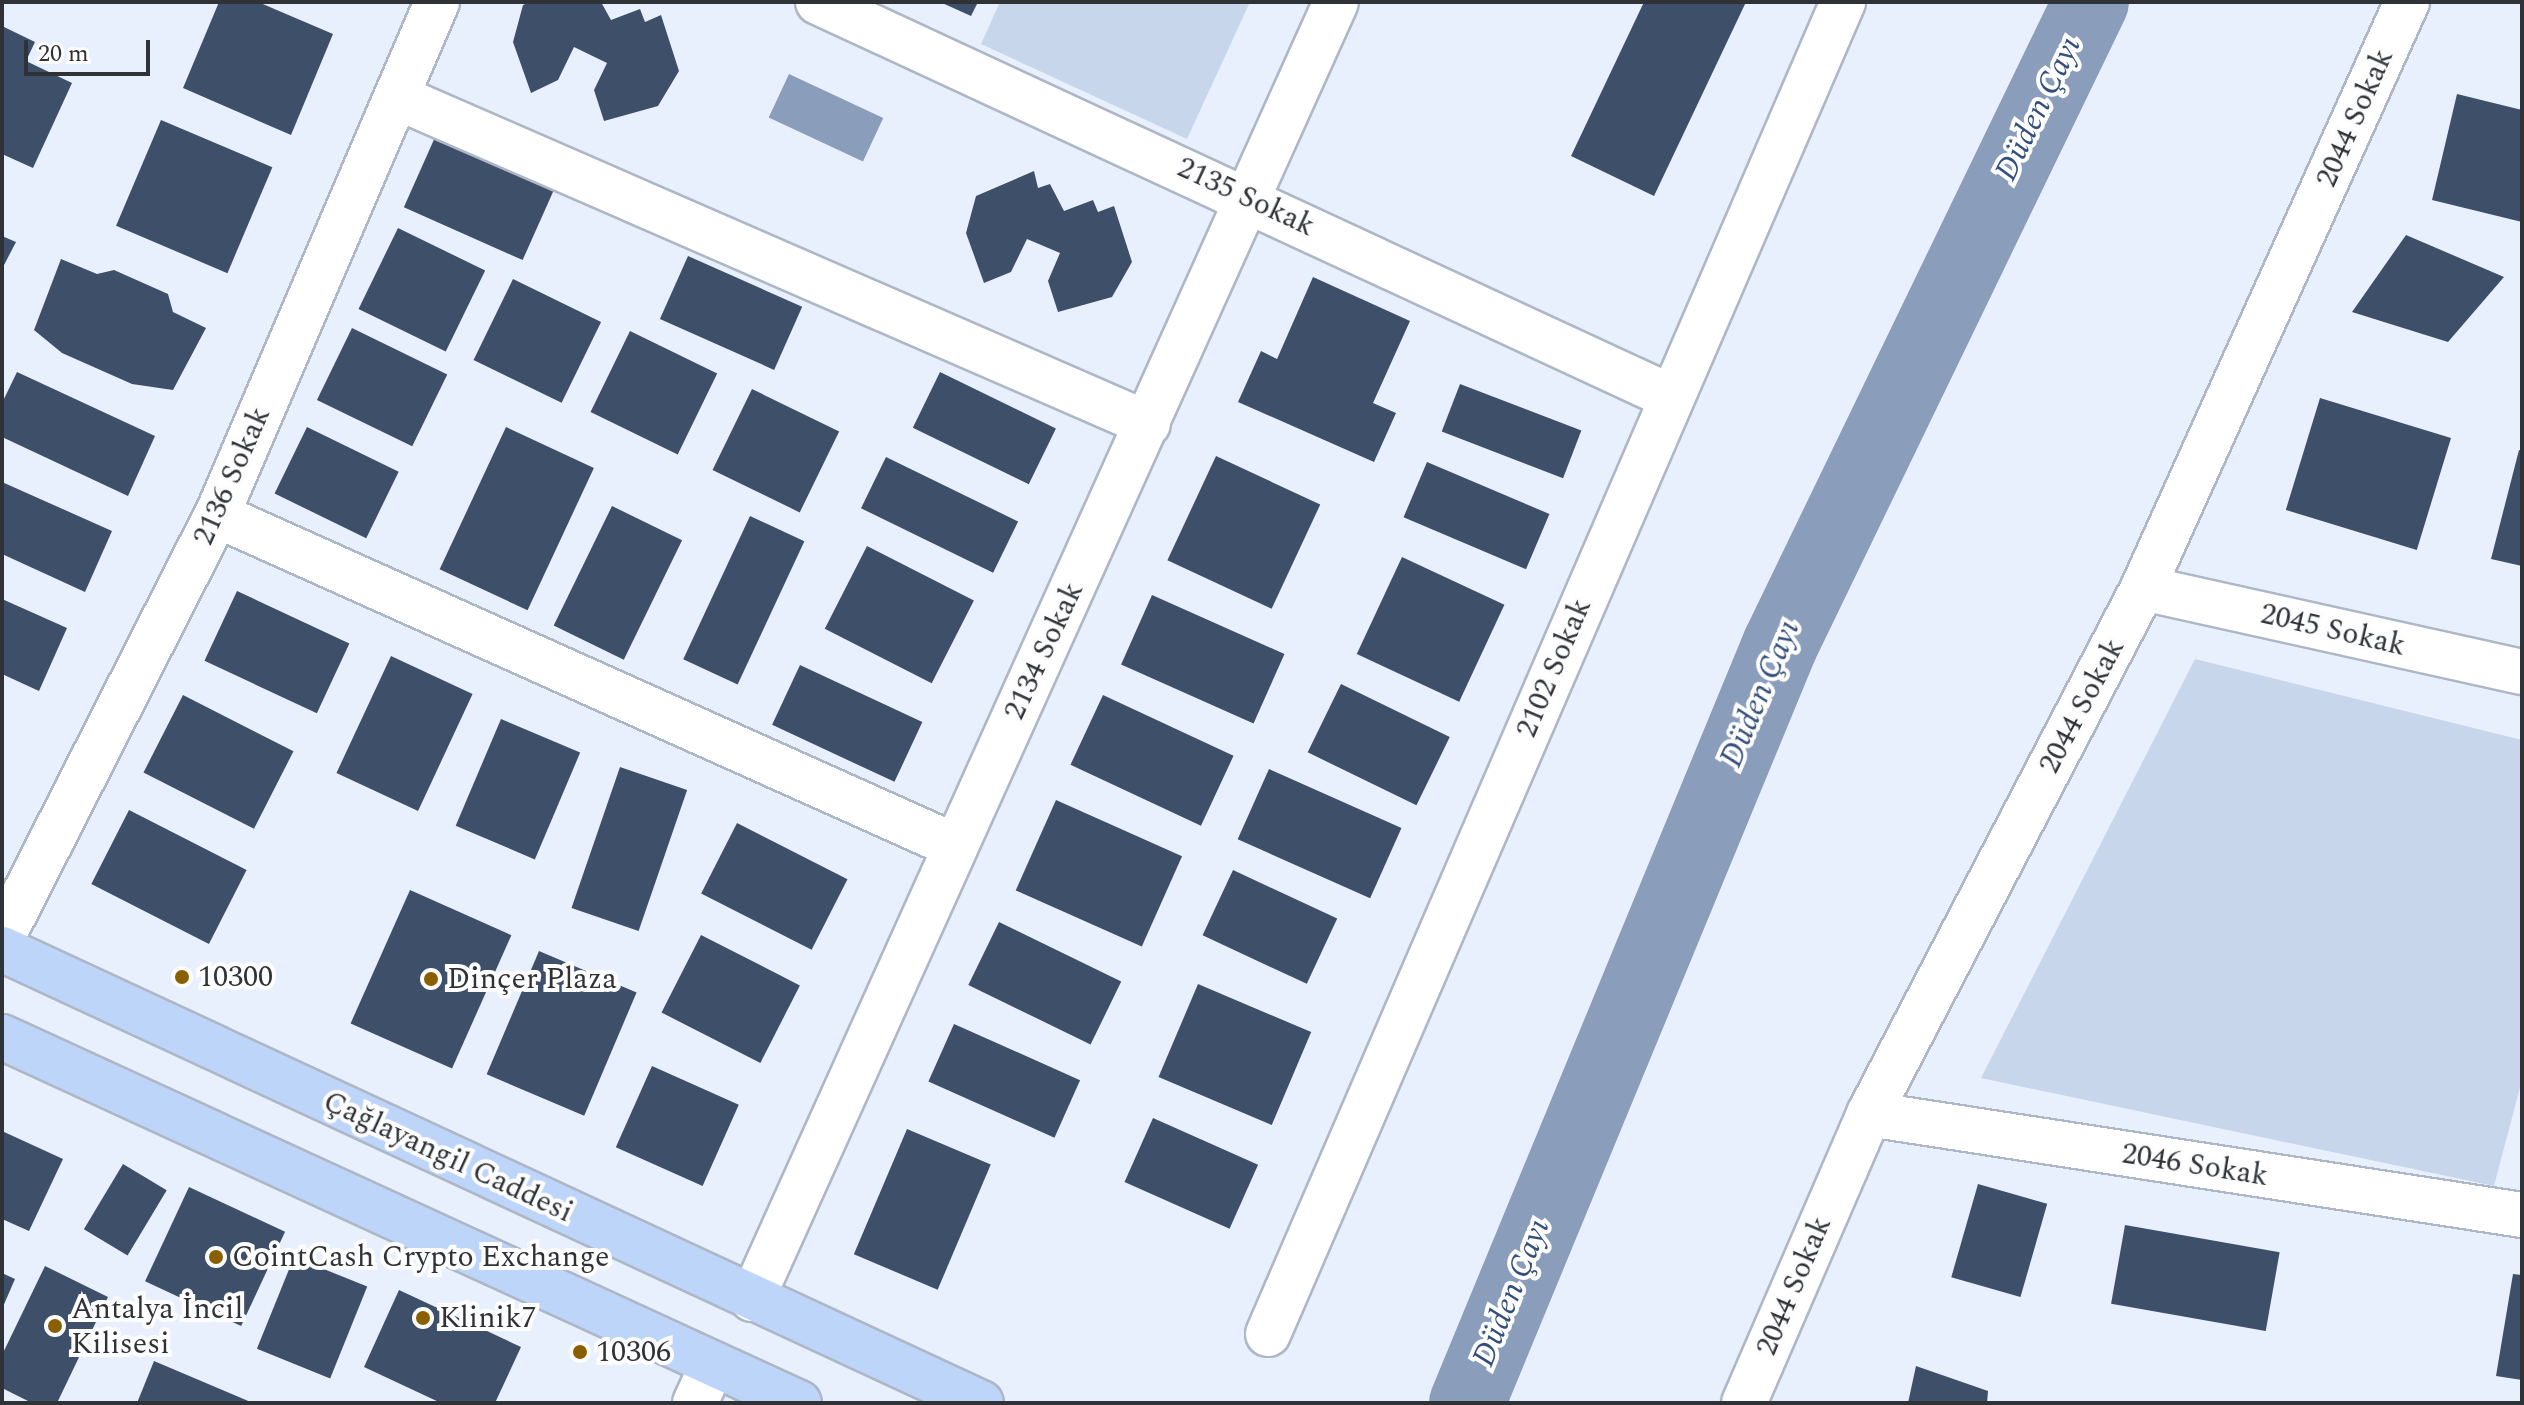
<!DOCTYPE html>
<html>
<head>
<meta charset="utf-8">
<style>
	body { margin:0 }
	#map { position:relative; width:2524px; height:1405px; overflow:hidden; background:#e9f0fd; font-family:Spectral,serif }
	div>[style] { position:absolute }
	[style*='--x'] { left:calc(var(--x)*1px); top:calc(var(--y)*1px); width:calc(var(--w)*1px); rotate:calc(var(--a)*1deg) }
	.green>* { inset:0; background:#c8d6ec }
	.water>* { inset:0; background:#8a9dba; transform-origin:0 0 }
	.river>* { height:76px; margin:-38px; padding:0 38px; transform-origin:38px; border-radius:38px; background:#8a9dba }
	.building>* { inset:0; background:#3e4f69; transform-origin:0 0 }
	.roads { filter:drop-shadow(2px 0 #aeb7c6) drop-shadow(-2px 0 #aeb7c6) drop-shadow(0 2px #aeb7c6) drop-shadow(0 -2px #aeb7c6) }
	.minor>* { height:44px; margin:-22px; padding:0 22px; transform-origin:22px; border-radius:22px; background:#fff }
	.major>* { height:44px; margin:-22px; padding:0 22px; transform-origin:22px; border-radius:22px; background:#bed5fa }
	.dots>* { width:22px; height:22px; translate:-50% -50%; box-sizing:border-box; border:4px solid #fdfdfd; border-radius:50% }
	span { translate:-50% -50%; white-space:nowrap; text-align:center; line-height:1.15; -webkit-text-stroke:8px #fdfdfd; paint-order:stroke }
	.street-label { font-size:30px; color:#2f3338 }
	.poi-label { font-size:30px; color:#2f3338 }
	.left { translate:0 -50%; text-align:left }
	.water-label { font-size:32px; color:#34507a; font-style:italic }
	.frame { position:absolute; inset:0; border:4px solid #2f3338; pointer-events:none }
	.scale { position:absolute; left:24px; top:40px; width:126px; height:36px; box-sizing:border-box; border:4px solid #2f3338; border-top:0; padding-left:10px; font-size:24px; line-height:28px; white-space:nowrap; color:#2f3338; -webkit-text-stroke:6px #fdfdfd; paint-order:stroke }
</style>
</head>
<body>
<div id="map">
	<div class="green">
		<i style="clip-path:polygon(1000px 2px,1250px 2px,1187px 139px,981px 44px)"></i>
		<i style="clip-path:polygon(2195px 659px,2522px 740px,2522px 1080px,2494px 1186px,1981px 1078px)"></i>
	</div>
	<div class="water">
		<i style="left:789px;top:74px;width:104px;height:48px;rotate:25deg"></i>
	</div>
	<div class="river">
		<i style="--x:1467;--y:1403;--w:820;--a:-67.56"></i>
		<i style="--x:1780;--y:645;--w:714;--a:-64.19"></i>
	</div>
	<div class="building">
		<i style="clip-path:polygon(219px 2px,258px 2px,333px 34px,291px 135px,183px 88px)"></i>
		<i style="clip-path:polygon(530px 2px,601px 2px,611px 20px,640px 9px,645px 22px,661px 15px,679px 71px,658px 106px,604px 121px,594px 90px,607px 63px,574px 47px,558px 80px,531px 93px,513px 42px,523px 5px)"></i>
		<i style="clip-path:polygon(940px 2px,978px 2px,971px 16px)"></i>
		<i style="clip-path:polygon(1644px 2px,1746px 2px,1654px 196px,1571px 156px)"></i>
		<i style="clip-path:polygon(2px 26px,35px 42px,26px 61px,72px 83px,33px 168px,2px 154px)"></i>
		<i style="clip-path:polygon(2457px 94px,2522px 110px,2522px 222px,2432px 200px)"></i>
		<i style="left:161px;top:120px;width:121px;height:115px;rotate:23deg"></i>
		<i style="left:436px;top:135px;width:130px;height:79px;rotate:24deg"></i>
		<i style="clip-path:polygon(1034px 171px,1038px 188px,1050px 184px,1064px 211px,1093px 200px,1098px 212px,1114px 206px,1132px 262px,1112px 297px,1058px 312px,1048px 281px,1060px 253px,1027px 239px,1011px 272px,984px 283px,966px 233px,976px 196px)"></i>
		<i style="left:398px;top:228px;width:97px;height:90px;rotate:26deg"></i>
		<i style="clip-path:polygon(2406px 235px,2504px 277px,2448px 342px,2352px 312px)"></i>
		<i style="clip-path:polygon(2px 236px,16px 242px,2px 269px)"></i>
		<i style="left:688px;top:256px;width:125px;height:69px;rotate:24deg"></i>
		<i style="clip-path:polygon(61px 259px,97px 274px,114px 270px,168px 294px,173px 312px,206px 328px,173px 390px,132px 384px,62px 353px,34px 330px)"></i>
		<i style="clip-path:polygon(1313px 277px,1410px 321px,1373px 403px,1396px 413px,1374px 462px,1238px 402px,1261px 351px,1277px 359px)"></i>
		<i style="left:513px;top:279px;width:98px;height:90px;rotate:26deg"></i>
		<i style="left:352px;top:328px;width:106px;height:80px;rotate:26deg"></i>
		<i style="left:630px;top:331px;width:97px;height:90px;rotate:26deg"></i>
		<i style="clip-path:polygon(17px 372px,155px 436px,128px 496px,2px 437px,2px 403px)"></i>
		<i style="left:940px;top:372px;width:129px;height:62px;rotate:26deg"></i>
		<i style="left:1460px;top:384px;width:130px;height:51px;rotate:21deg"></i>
		<i style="left:752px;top:389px;width:97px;height:90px;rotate:26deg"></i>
		<i style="left:2320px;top:398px;width:137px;height:117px;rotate:17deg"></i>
		<i style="left:307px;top:427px;width:102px;height:74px;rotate:26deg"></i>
		<i style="left:506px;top:427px;width:97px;height:157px;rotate:25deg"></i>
		<i style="clip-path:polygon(2519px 450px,2522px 451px,2522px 566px,2491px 559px)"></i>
		<i style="left:1216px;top:456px;width:115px;height:115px;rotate:25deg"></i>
		<i style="left:886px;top:457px;width:147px;height:57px;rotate:26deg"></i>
		<i style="left:1427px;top:462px;width:133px;height:60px;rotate:23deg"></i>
		<i style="clip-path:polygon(2px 482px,112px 531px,85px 592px,2px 554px)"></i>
		<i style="left:612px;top:506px;width:78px;height:133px;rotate:26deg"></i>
		<i style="left:750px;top:516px;width:60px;height:158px;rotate:25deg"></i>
		<i style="left:867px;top:546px;width:120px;height:93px;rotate:27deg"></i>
		<i style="left:1402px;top:557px;width:113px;height:107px;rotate:25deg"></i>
		<i style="left:237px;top:591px;width:124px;height:77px;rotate:25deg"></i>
		<i style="left:1152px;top:595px;width:145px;height:76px;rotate:24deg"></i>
		<i style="clip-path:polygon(2px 599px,67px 628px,39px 691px,2px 674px)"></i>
		<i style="left:391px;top:656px;width:90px;height:129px;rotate:25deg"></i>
		<i style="left:800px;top:665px;width:135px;height:66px;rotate:25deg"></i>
		<i style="left:1341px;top:684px;width:121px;height:76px;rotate:26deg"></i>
		<i style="left:183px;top:695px;width:124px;height:87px;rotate:27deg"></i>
		<i style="left:1103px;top:695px;width:144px;height:77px;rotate:25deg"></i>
		<i style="left:501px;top:719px;width:86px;height:116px;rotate:23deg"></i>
		<i style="left:620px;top:767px;width:71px;height:149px;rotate:19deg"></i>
		<i style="left:1269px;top:769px;width:145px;height:77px;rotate:24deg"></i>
		<i style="left:1056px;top:800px;width:138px;height:99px;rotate:24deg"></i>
		<i style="left:129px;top:810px;width:132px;height:83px;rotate:27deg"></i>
		<i style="left:737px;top:823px;width:124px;height:79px;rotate:27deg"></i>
		<i style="left:1233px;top:870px;width:115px;height:72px;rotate:25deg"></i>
		<i style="left:410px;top:890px;width:111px;height:146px;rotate:24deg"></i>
		<i style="left:999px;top:922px;width:136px;height:70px;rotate:26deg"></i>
		<i style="left:701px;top:935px;width:111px;height:87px;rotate:27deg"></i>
		<i style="left:539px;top:951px;width:106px;height:134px;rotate:23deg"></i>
		<i style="left:1198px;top:984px;width:123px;height:101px;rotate:23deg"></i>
		<i style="left:954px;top:1024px;width:138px;height:63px;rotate:24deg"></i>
		<i style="left:652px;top:1066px;width:95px;height:89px;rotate:24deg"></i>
		<i style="left:1153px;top:1118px;width:115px;height:70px;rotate:24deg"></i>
		<i style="left:907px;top:1129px;width:91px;height:136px;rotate:23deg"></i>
		<i style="clip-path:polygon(2px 1131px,63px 1159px,29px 1231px,2px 1219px)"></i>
		<i style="left:123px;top:1164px;width:51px;height:76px;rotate:31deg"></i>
		<i style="left:1978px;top:1184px;width:72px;height:97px;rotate:16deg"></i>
		<i style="left:189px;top:1187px;width:106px;height:104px;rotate:25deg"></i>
		<i style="left:2125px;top:1225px;width:157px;height:80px;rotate:10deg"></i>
		<i style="left:294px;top:1257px;width:79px;height:99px;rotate:22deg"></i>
		<i style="clip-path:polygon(45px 1266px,108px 1297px,57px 1403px,32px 1403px,2px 1388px,2px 1355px)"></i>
		<i style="clip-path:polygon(2px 1273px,15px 1279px,2px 1309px)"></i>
		<i style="clip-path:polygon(2513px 1274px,2522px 1275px,2522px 1380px,2496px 1376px)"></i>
		<i style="clip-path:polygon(399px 1290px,521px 1347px,495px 1403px,441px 1403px,364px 1367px)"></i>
		<i style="clip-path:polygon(154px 1361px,253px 1403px,137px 1403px)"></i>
		<i style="clip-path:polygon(1916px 1366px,1988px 1391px,1987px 1403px,1908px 1403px)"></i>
	</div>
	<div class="roads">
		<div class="minor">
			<i style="--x:818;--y:2;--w:940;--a:24.85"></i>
			<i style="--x:397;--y:97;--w:819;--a:23.53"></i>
			<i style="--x:217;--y:515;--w:809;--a:24.16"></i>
			<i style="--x:2143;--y:588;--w:388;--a:12.5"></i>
			<i style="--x:2;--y:938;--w:475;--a:-63.1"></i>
			<i style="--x:217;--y:515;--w:558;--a:-66.79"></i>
			<i style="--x:1869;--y:1114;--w:661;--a:8.79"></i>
			<i style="--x:752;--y:1299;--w:1422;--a:-65.76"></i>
			<i style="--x:1268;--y:1334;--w:1451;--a:-66.65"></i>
			<i style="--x:695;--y:1403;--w:43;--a:-65.2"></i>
			<i style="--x:1744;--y:1403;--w:315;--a:-66.6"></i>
			<i style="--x:1869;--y:1114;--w:593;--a:-62.48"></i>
			<i style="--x:2143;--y:588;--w:643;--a:-65.75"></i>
		</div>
		<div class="major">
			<i style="--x:2;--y:949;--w:1079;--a:24.88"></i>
			<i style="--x:2;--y:1037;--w:877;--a:24.67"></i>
		</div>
	</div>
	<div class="dots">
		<i style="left:182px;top:977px;background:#895f00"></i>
		<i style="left:431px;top:979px;background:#895f00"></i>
		<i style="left:216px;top:1257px;background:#895f00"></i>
		<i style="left:423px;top:1318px;background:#895f00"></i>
		<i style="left:55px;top:1326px;background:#895f00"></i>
		<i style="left:580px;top:1352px;background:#895f00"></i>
	</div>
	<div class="street-label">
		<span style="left:2355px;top:118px;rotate:-66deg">2044 Sokak</span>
		<span style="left:1246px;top:197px;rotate:25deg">2135 Sokak</span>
		<span style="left:232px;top:476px;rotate:-66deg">2136 Sokak</span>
		<span style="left:2333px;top:630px;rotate:13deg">2045 Sokak</span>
		<span style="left:1044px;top:651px;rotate:-65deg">2134 Sokak</span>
		<span style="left:1554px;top:668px;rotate:-67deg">2102 Sokak</span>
		<span style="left:2082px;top:706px;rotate:-62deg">2044 Sokak</span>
		<span style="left:448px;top:1157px;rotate:25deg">Çağlayangil Caddesi</span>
		<span style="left:2195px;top:1165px;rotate:9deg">2046 Sokak</span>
		<span style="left:1794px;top:1286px;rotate:-67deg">2044 Sokak</span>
	</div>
	<div class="poi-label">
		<span class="left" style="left:198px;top:977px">10300</span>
		<span class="left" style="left:447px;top:979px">Dinçer Plaza</span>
		<span class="left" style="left:232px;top:1257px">CointCash Crypto Exchange</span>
		<span class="left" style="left:71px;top:1326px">Antalya İncil<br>Kilisesi</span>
		<span class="left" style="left:439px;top:1318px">Klinik7</span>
		<span class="left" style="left:596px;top:1352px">10306</span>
	</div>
	<div class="water-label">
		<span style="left:2039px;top:109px;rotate:-64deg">Düden Çayı</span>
		<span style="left:1761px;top:694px;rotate:-67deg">Düden Çayı</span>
		<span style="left:1512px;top:1293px;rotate:-68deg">Düden Çayı</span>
	</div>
	<div class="frame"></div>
	<div class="scale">20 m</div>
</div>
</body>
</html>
